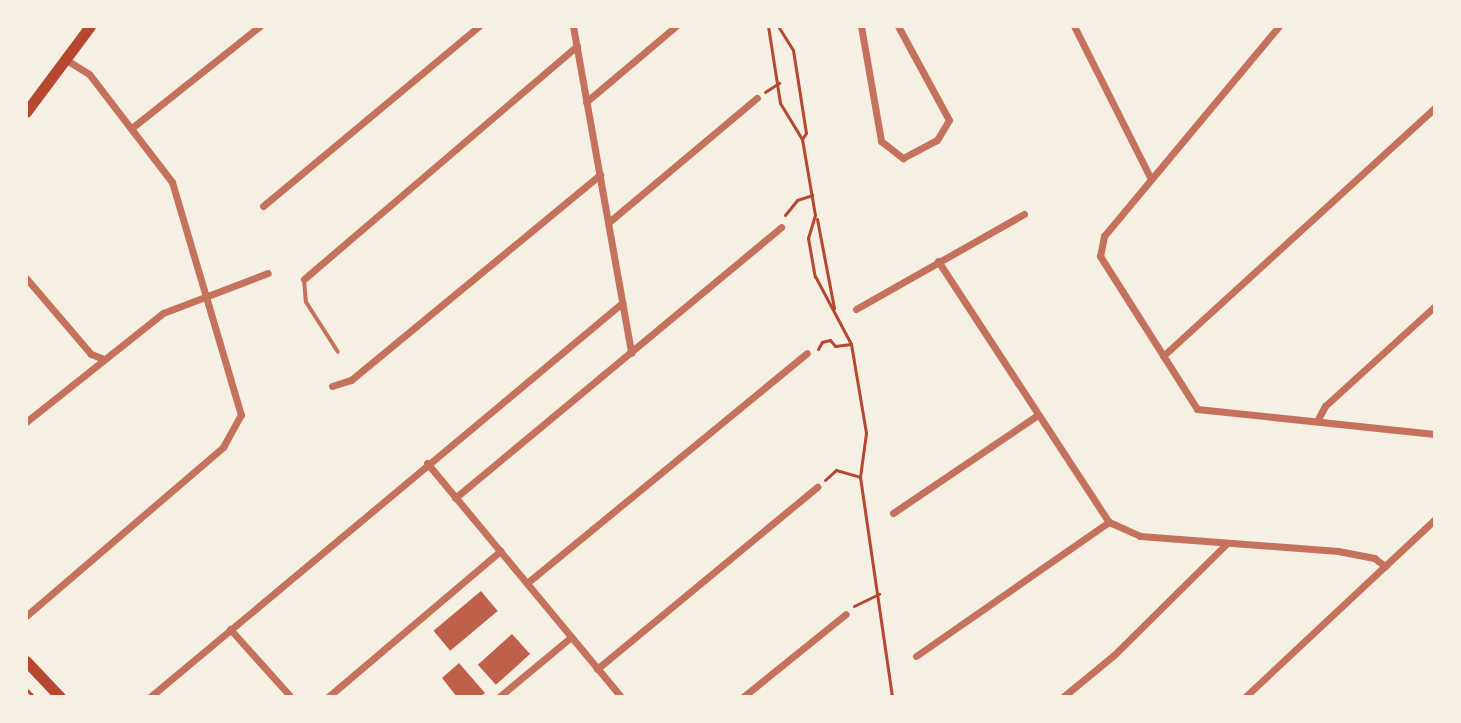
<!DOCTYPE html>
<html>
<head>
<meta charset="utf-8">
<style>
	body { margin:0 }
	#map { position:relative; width:1461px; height:723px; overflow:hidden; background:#f6efe4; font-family:"Playfair Display",serif }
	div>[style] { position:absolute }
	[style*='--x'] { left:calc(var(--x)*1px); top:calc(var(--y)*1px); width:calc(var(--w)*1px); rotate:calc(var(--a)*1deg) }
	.building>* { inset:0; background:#bf614a; transform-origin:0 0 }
	.path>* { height:3px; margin:-1.5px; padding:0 1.5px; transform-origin:1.5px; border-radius:1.5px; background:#b5482f }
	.service>* { height:4px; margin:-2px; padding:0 2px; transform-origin:2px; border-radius:2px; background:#c5725c }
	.minor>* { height:7px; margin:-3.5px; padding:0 3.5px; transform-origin:3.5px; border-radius:3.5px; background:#c5725c }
	.primary>* { height:11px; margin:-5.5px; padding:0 5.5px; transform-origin:5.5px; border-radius:5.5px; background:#b5482f }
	span { translate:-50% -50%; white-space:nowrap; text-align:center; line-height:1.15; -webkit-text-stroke:7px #f6efe4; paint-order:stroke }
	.frame { position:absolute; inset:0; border:28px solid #f6efe4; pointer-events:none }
</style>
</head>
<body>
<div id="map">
	<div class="building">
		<i style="left:481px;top:591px;width:26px;height:62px;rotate:50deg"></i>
		<i style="left:512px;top:634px;width:27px;height:46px;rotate:48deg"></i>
		<i style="clip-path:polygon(459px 663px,485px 693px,480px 697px,457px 697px,442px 678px)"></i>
	</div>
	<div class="path">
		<i style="--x:768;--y:26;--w:78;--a:81.1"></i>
		<i style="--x:780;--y:103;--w:42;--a:58.6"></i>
		<i style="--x:802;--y:139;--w:77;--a:80.3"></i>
		<i style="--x:815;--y:215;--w:24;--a:107"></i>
		<i style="--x:808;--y:238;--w:39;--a:80"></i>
		<i style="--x:815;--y:276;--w:77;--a:62.1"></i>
		<i style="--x:851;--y:344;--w:90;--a:80.4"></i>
		<i style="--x:866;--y:433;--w:44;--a:97.8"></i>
		<i style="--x:860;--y:477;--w:222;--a:81.7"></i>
		<i style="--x:778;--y:26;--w:28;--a:58"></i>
		<i style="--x:793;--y:50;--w:84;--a:81.1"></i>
		<i style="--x:806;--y:133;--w:7;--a:124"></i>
		<i style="--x:765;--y:92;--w:17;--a:-33"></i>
		<i style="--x:785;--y:215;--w:19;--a:-51"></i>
		<i style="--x:797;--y:200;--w:16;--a:-18"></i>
		<i style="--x:817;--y:219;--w:91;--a:79.2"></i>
		<i style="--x:818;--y:349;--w:8;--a:-60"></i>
		<i style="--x:822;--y:342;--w:8;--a:-14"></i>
		<i style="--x:830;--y:340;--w:8;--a:50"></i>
		<i style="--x:835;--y:346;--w:16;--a:-7"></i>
		<i style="--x:825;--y:480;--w:15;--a:-42"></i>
		<i style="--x:836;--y:470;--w:25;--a:16"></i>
		<i style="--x:854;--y:606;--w:28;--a:-26"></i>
		<i style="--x:26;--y:689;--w:11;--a:45"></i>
	</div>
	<div class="service">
		<i style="--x:304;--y:280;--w:22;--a:85"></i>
		<i style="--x:306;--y:302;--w:59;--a:57.4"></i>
	</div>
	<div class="minor">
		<i style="--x:573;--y:26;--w:332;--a:79.9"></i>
		<i style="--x:861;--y:26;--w:117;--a:80.1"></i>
		<i style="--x:881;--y:141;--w:28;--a:38"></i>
		<i style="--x:903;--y:158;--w:38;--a:-28"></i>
		<i style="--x:937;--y:140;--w:23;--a:-59"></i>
		<i style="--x:949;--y:120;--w:107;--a:-118.5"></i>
		<i style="--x:1074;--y:26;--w:171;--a:63.3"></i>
		<i style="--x:1279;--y:26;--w:273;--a:129.8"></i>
		<i style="--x:1104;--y:236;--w:20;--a:101"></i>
		<i style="--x:1100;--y:256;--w:181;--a:57.6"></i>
		<i style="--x:1197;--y:409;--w:239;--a:6"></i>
		<i style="--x:586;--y:102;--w:118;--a:-40.2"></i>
		<i style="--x:133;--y:127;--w:162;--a:-38.5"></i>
		<i style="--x:263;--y:206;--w:281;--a:-39.8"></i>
		<i style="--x:609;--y:222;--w:193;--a:-40"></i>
		<i style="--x:938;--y:261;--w:312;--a:56.8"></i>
		<i style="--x:1109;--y:522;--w:34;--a:24"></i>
		<i style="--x:1140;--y:536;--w:199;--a:4.3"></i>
		<i style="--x:1338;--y:551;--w:37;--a:11"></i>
		<i style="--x:1374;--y:558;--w:14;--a:36"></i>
		<i style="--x:26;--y:278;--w:100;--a:49.5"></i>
		<i style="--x:91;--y:354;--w:14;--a:21"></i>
		<i style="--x:304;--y:279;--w:359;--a:-40.5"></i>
		<i style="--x:856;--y:309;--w:193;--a:-29.5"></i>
		<i style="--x:1163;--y:356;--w:368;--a:-42.4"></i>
		<i style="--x:332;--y:386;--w:20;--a:-18"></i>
		<i style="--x:351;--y:380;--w:323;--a:-39.5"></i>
		<i style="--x:1317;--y:421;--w:17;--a:-62"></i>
		<i style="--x:1325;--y:406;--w:149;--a:-42.3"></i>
		<i style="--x:26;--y:422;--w:175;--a:-38.5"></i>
		<i style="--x:163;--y:313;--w:112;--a:-20.9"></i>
		<i style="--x:427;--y:463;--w:304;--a:50.3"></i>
		<i style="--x:455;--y:498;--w:424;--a:-39.7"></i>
		<i style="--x:893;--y:513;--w:173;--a:-34.1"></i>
		<i style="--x:527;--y:583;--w:362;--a:-39.4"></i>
		<i style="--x:26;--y:616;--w:260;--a:-40.6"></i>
		<i style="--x:223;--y:447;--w:37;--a:-61"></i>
		<i style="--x:241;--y:415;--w:243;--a:-106.5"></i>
		<i style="--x:172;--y:182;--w:136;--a:-127.5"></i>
		<i style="--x:89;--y:74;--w:28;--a:-148"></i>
		<i style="--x:230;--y:629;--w:91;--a:48.1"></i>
		<i style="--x:916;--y:656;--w:235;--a:-34.8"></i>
		<i style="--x:597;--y:669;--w:286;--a:-39.6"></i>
		<i style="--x:150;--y:697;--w:615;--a:-39.85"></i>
		<i style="--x:328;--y:697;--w:226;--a:-40.3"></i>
		<i style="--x:499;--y:697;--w:94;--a:-39.8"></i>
		<i style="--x:743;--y:697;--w:132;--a:-38.9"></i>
		<i style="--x:1063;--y:697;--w:66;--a:-39.5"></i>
		<i style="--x:1114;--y:655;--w:158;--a:-44.7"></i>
		<i style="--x:1245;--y:697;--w:260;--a:-43.1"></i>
	</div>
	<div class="primary">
		<i style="--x:26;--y:112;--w:107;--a:-53.3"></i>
		<i style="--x:26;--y:661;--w:50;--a:46.6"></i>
	</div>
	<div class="frame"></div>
</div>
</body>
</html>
